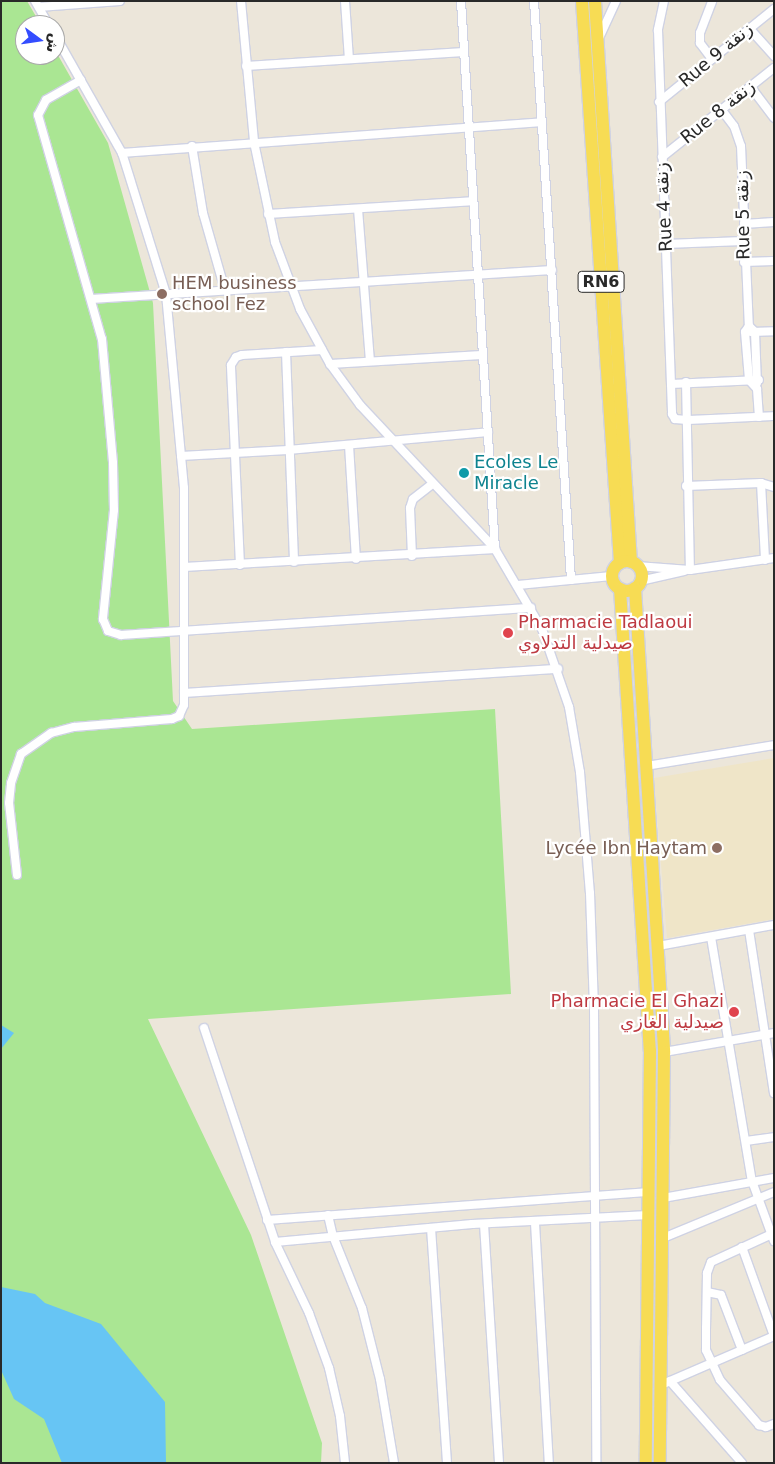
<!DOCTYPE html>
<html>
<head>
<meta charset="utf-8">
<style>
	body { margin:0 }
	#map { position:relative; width:775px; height:1464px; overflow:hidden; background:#ece6da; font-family:"DejaVu Sans","Noto Naskh Arabic",sans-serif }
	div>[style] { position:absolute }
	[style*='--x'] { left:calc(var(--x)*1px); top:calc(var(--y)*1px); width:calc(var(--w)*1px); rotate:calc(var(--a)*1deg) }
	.education>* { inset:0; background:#efe5c8 }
	.green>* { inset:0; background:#aae693 }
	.water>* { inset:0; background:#67c5f4 }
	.roads { filter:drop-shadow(1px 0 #cfd2e3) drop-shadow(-1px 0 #cfd2e3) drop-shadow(0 1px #cfd2e3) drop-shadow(0 -1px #cfd2e3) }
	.minor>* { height:8px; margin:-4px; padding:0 4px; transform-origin:4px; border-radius:4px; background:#fff }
	.primary>* { height:12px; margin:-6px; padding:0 6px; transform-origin:6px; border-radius:6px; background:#f7dc54 }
	.primary>.ring { margin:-6px; padding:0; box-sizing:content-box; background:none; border:12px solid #f7dc54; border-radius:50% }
	.dots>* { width:14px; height:14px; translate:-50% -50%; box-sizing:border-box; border:2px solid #fff; border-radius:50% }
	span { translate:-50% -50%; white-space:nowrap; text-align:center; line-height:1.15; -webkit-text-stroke:4.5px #fff; paint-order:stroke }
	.shield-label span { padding:1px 4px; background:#fff; border:1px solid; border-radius:4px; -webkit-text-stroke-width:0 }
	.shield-label { font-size:16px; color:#292929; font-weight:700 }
	.street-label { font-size:18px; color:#292929 }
	.education-label { font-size:18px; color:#785e54 }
	.left { translate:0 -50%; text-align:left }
	.right { translate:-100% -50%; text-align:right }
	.culture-label { font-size:18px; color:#0d838f }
	.health-label { font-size:18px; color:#be3a42 }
	.frame { position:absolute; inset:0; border:2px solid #292929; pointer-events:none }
	.north { position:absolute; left:15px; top:15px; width:50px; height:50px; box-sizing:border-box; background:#fff; border:1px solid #a9a9a9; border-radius:50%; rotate:104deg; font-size:14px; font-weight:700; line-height:20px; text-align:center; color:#292929 }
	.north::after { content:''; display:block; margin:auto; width:18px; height:22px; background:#344dff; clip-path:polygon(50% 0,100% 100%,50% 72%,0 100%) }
</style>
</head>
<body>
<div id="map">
	<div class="education">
		<i style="clip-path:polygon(774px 758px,774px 919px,667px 938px,654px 778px)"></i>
	</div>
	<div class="green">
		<i style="clip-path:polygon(1px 1px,27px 1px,41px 25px,25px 25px,25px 55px,55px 55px,55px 50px,108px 143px,153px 303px,173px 701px,192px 729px,495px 709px,511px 994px,148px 1019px,251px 1235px,322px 1443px,321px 1463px,1px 1463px)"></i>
	</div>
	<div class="water">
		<i style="clip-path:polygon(1px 1025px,14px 1033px,1px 1049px)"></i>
		<i style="clip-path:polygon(1px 1287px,35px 1294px,45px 1303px,101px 1324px,165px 1402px,166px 1463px,62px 1463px,44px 1419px,14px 1399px,1px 1370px)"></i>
	</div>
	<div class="roads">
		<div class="minor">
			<i style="--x:35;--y:1;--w:28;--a:60"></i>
			<i style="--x:241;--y:1;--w:142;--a:84.7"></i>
			<i style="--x:254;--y:142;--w:102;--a:78.1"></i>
			<i style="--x:275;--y:242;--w:72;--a:69.5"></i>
			<i style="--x:300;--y:309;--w:63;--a:61.4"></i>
			<i style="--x:330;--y:364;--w:51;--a:53.8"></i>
			<i style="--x:360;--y:405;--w:197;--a:46.8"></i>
			<i style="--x:495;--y:549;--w:93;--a:59.6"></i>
			<i style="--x:542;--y:629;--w:83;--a:70.9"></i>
			<i style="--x:569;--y:707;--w:66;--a:80.4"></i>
			<i style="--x:580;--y:772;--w:121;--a:85.3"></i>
			<i style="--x:590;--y:893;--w:114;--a:88"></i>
			<i style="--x:594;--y:1007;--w:456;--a:89.7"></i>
			<i style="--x:345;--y:1;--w:58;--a:86.1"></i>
			<i style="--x:534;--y:1;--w:580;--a:86.34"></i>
			<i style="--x:664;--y:1;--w:30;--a:102"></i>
			<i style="--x:658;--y:30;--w:384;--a:87.9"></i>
			<i style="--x:672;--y:414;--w:6;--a:59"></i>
			<i style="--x:675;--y:419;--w:12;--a:5"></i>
			<i style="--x:687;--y:420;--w:87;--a:-2.6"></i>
			<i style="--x:39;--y:7;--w:81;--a:-4.2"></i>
			<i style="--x:749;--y:28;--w:38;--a:48"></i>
			<i style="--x:599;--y:38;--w:41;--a:-65.3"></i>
			<i style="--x:712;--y:59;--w:20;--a:-127"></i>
			<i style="--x:700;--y:43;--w:10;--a:-90"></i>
			<i style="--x:700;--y:33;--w:34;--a:-69"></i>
			<i style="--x:246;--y:66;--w:218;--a:-3.7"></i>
			<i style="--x:81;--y:80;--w:40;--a:150.3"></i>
			<i style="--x:46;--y:100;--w:17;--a:118"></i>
			<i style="--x:38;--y:115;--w:233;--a:74.1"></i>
			<i style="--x:102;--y:339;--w:124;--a:84.9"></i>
			<i style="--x:113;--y:463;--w:47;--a:88.8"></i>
			<i style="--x:114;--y:510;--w:110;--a:95.8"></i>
			<i style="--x:103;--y:619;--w:13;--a:67"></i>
			<i style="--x:108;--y:631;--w:14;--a:17"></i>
			<i style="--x:121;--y:635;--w:411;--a:-3.8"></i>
			<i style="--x:750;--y:86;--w:40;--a:53"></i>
			<i style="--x:659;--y:102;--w:148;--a:-39"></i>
			<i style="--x:721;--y:109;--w:21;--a:53"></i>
			<i style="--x:734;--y:126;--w:21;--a:71"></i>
			<i style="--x:741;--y:146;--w:180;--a:87.5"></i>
			<i style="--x:749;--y:326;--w:7;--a:124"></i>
			<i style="--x:192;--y:146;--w:68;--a:80.7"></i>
			<i style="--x:203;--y:213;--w:80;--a:74.1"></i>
			<i style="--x:122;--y:153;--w:421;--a:-4.2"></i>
			<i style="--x:662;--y:157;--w:143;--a:-38.5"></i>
			<i style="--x:358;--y:209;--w:152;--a:85.5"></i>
			<i style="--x:268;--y:214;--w:204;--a:-3.6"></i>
			<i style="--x:744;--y:224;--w:30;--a:-4"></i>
			<i style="--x:666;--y:244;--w:77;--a:-2.2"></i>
			<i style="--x:744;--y:262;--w:30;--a:-2"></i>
			<i style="--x:91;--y:299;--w:462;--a:-3.6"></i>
			<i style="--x:749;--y:326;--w:8;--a:45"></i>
			<i style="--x:755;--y:332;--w:51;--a:87.8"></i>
			<i style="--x:745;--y:332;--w:48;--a:85.2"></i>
			<i style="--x:749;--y:380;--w:12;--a:48"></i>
			<i style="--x:757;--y:389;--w:28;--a:86"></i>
			<i style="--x:751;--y:332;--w:23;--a:-2"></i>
			<i style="--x:286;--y:352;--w:210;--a:87.8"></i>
			<i style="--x:330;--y:364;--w:152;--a:-3.4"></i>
			<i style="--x:686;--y:382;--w:188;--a:88.8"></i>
			<i style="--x:671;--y:384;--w:88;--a:-2.6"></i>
			<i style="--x:349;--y:445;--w:114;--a:86.5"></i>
			<i style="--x:181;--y:456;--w:107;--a:-3.2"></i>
			<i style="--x:288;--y:450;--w:201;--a:-5.1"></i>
			<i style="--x:761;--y:483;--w:77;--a:87"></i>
			<i style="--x:686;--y:486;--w:75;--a:-2.3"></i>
			<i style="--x:761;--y:483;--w:14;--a:17"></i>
			<i style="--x:412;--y:556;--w:48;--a:-92.4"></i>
			<i style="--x:410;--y:508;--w:9;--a:-72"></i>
			<i style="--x:413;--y:499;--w:24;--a:-38"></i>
			<i style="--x:240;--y:565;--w:200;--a:-92.6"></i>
			<i style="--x:231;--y:365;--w:9;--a:-58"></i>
			<i style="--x:236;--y:357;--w:6;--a:-18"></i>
			<i style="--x:242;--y:355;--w:80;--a:-3.6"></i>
			<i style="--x:637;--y:566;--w:53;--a:4.3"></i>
			<i style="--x:690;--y:570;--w:85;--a:-8.1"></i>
			<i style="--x:184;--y:567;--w:312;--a:-3.3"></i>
			<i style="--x:495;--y:549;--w:549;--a:-93.55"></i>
			<i style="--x:640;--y:581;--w:45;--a:-12.8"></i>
			<i style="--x:518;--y:585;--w:94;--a:-5.5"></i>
			<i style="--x:184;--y:693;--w:375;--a:-3.7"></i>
			<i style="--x:646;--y:766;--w:130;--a:-9.3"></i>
			<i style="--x:17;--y:875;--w:72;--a:-96.3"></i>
			<i style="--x:9;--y:803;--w:20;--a:-84"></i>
			<i style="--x:11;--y:783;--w:31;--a:-71"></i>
			<i style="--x:21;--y:754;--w:37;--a:-35"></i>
			<i style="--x:51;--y:733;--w:24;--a:-15"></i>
			<i style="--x:74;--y:727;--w:98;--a:-4.7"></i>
			<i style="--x:172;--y:719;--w:8;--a:-23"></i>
			<i style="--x:179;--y:716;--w:12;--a:-66"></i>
			<i style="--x:184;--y:705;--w:217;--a:-90"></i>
			<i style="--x:184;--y:488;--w:195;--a:-95.3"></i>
			<i style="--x:166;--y:294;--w:148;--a:-107.3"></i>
			<i style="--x:122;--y:153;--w:136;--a:-119.6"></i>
			<i style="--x:749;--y:930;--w:165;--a:81.3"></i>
			<i style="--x:711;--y:937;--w:247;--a:80.5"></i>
			<i style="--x:752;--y:1181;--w:64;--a:69.9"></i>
			<i style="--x:658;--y:946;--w:118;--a:-10.3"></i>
			<i style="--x:204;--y:1028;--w:225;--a:71.6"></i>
			<i style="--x:275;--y:1242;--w:79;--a:64.4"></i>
			<i style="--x:309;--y:1313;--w:59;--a:70"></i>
			<i style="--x:329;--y:1368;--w:49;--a:77.1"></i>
			<i style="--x:340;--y:1416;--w:47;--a:83.9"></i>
			<i style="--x:664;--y:1052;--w:112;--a:-9.8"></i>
			<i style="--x:746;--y:1141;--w:28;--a:-8"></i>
			<i style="--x:663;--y:1198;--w:113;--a:-10.2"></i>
			<i style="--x:328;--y:1215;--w:22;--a:77"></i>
			<i style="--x:333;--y:1236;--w:78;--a:68.1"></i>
			<i style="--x:362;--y:1308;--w:73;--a:75.8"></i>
			<i style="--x:380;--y:1379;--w:85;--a:80.5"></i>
			<i style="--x:267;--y:1220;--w:384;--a:-4.2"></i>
			<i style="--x:535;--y:1223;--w:240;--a:86.7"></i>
			<i style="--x:484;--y:1224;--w:239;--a:86.4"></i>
			<i style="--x:431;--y:1228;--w:236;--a:86.1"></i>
			<i style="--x:774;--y:1233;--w:69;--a:155.3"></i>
			<i style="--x:711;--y:1262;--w:12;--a:110"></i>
			<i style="--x:707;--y:1273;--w:55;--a:91"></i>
			<i style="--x:706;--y:1328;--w:22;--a:90"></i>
			<i style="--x:706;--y:1350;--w:33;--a:65"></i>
			<i style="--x:720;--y:1380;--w:60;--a:49.1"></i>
			<i style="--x:759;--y:1425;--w:7;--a:16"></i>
			<i style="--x:766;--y:1427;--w:9;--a:-21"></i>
			<i style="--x:663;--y:1238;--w:120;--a:-22.5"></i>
			<i style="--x:275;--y:1242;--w:198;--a:-5.2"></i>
			<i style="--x:472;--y:1224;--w:177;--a:-2.9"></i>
			<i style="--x:742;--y:1247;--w:95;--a:70.2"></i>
			<i style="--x:707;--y:1292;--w:14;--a:12"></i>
			<i style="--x:721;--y:1295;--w:59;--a:69.1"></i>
			<i style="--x:670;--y:1381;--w:109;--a:48.7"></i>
			<i style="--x:661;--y:1385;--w:123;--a:-23.4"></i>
		</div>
		<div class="primary">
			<i style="--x:582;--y:1;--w:563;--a:86.13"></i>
			<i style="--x:595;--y:1;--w:562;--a:86.33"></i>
			<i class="ring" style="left:612px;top:561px;width:18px;height:18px"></i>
			<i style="--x:635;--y:588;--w:465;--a:86.4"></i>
			<i style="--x:664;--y:1052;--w:411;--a:90.6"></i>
			<i style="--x:620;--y:589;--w:463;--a:86.3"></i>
			<i style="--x:650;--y:1051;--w:412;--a:90.6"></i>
		</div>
	</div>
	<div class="dots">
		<i style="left:162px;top:294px;background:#8d6e63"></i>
		<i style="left:464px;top:473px;background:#0f9aa8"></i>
		<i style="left:508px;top:633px;background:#e0444e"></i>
		<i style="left:717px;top:848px;background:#8d6e63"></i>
		<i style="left:734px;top:1012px;background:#e0444e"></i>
	</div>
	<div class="shield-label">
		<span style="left:601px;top:282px">RN6</span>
	</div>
	<div class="street-label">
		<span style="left:716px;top:55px;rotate:-40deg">Rue 9 زنقة</span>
		<span style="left:718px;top:112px;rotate:-39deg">Rue 8 زنقة</span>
		<span style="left:664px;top:207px;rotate:-93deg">Rue 4 زنقة</span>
		<span style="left:743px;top:215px;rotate:-91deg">Rue 5 زنقة</span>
	</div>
	<div class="education-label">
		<span class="left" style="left:172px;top:294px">HEM business<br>school Fez</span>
		<span class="right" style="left:707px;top:848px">Lycée Ibn Haytam</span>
	</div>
	<div class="culture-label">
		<span class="left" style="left:474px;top:473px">Ecoles Le<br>Miracle</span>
	</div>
	<div class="health-label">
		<span class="left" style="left:518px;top:633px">Pharmacie Tadlaoui<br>صيدلية التدلاوي</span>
		<span class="right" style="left:724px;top:1012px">Pharmacie El Ghazi<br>صيدلية الغازي</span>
	</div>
	<div class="frame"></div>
	<div class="north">ش</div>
</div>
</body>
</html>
